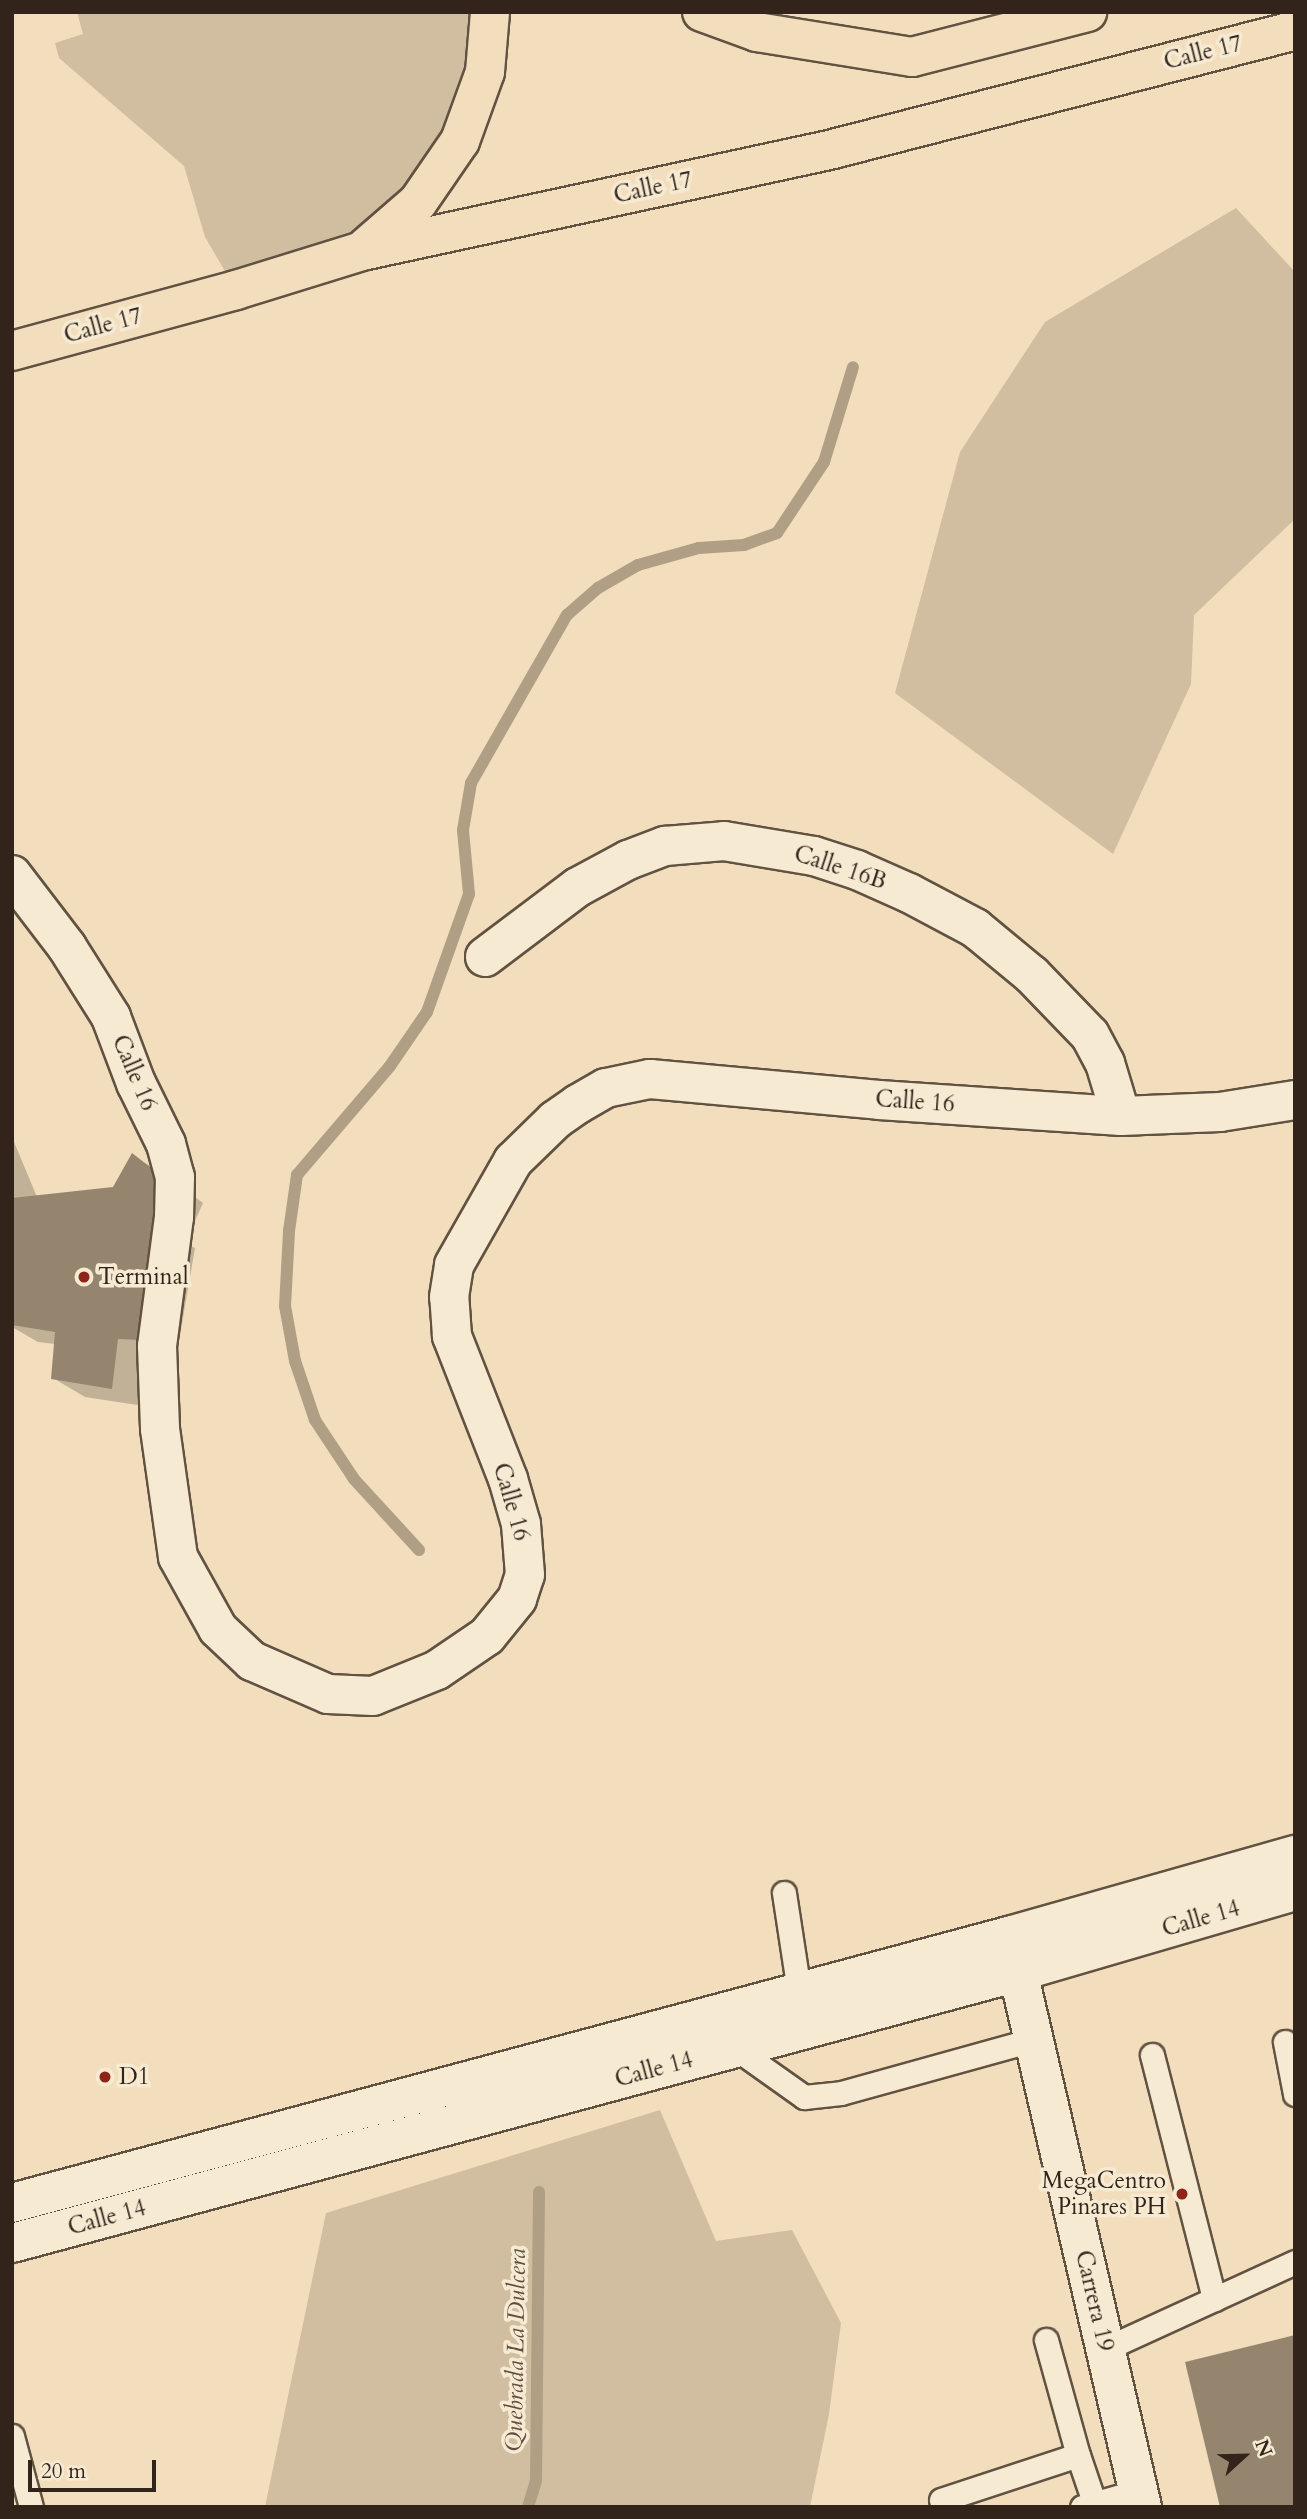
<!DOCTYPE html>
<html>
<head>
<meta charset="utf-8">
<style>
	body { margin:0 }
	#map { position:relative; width:1307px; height:2519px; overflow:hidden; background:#f2debc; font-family:Cardo,serif }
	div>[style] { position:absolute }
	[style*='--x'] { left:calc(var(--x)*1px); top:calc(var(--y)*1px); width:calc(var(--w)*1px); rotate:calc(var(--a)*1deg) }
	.green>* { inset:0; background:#d1bea0 }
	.shadow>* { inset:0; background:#0003 }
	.stream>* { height:12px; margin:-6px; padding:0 6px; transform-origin:6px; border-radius:6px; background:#b19f85 }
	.building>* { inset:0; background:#96856e }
	.roads { filter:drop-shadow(2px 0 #625242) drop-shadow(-2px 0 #625242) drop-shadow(0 2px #625242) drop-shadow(0 -2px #625242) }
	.service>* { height:23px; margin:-11.5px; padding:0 11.5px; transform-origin:11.5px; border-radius:11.5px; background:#f7ead3 }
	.minor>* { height:38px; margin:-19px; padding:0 19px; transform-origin:19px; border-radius:19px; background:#f7ead3 }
	.secondary>* { height:38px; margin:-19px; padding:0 19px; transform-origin:19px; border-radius:19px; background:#f7ead3 }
	.primary>* { height:38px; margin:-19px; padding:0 19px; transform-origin:19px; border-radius:19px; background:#f2debc }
	.dots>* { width:19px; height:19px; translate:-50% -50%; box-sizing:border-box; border:4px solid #f7ead3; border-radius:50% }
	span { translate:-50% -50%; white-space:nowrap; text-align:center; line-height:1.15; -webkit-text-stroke:7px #f7ead3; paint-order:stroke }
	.street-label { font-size:23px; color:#32241a }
	.poi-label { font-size:23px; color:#32241a }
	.left { translate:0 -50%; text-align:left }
	.right { translate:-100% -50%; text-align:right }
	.water-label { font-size:24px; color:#5e4f3f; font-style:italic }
	.frame { position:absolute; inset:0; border:14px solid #32241a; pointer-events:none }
	.north { position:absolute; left:1209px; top:2421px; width:70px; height:70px; -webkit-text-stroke:5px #f7ead3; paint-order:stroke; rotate:68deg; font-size:19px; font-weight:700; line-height:28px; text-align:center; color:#32241a }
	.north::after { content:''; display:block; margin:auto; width:24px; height:32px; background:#32241a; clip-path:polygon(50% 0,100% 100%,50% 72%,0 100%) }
	.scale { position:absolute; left:28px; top:2460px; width:128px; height:32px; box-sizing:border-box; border:4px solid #32241a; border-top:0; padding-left:9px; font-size:21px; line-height:24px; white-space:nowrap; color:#32241a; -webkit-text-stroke:5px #f7ead3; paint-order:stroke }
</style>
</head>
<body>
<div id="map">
	<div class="green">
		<i style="clip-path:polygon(77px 12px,490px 12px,418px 202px,236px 290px,205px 237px,184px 166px,59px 58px,55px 43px,83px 34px)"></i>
		<i style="clip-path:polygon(1236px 208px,1295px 272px,1295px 519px,1194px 615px,1191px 684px,1113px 854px,895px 693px,960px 452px,1045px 322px)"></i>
		<i style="clip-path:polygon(660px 2110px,716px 2241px,792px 2230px,841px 2323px,829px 2414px,810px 2507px,265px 2507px,326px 2213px)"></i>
	</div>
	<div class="shadow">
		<i style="clip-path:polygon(12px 1137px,37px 1197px,114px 1189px,133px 1156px,164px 1174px,203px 1203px,185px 1243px,195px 1248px,176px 1358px,144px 1406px,85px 1397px,53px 1378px,55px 1344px,38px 1342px,12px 1327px)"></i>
	</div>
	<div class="stream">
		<i style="--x:419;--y:1550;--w:96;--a:-132.5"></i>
		<i style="--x:354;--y:1479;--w:71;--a:-123.5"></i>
		<i style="--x:315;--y:1420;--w:62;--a:-108.7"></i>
		<i style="--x:295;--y:1361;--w:56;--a:-100.3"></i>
		<i style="--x:285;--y:1306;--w:75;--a:-86.9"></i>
		<i style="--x:289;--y:1231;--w:57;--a:-81.9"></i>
		<i style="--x:297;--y:1175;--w:143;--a:-49.5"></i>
		<i style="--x:390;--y:1066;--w:65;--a:-55.6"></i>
		<i style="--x:427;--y:1012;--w:125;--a:-70.4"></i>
		<i style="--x:469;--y:894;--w:64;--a:-95.4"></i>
		<i style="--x:463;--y:830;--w:48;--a:-80.3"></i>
		<i style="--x:471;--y:783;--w:193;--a:-60.3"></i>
		<i style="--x:567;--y:615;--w:41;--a:-41.1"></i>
		<i style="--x:598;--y:588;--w:46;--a:-29.9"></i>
		<i style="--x:638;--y:565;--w:63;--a:-15.6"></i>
		<i style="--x:699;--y:548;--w:45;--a:-3.8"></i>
		<i style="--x:744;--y:545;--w:35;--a:-20"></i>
		<i style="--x:777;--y:533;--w:85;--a:-56.5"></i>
		<i style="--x:824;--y:462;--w:99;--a:-73"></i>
		<i style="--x:528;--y:2507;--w:27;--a:-73"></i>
		<i style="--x:536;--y:2481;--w:289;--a:-89.4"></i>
	</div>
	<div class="building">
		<i style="clip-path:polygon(132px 1153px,172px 1184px,153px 1225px,164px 1228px,144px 1340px,118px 1339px,112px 1389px,51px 1379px,55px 1332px,12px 1325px,12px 1198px,113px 1187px)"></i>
		<i style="clip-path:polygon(1295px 2335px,1295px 2507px,1220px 2507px,1185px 2362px)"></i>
	</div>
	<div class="roads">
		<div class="service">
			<i style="--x:784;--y:1893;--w:99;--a:81.3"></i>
			<i style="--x:1285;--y:2042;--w:53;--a:79.1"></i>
			<i style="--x:735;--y:2048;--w:85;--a:35.4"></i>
			<i style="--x:804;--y:2097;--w:37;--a:-6"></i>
			<i style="--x:841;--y:2093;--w:198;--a:-15.5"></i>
			<i style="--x:1152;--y:2055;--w:252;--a:75.7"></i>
			<i style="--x:1046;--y:2340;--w:119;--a:74.5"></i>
			<i style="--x:1105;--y:2349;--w:209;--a:-24.6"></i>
			<i style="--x:12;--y:2436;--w:73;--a:75"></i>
			<i style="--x:941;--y:2500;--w:144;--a:-18.2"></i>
			<i style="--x:1078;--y:2455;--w:50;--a:71.2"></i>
			<i style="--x:1082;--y:2507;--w:58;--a:-15.9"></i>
		</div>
		<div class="minor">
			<i style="--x:12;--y:875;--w:91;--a:52.6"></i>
			<i style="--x:67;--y:947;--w:83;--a:57.8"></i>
			<i style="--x:111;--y:1017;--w:71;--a:69.3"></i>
			<i style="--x:136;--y:1083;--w:68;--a:63.8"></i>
			<i style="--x:166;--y:1144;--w:34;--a:75"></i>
			<i style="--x:175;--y:1177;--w:40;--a:91.4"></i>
			<i style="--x:174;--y:1217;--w:130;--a:97.5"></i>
			<i style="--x:157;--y:1346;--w:83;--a:87.9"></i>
			<i style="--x:160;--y:1429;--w:129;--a:82"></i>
			<i style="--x:178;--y:1557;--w:82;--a:60.9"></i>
			<i style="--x:218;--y:1629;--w:47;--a:43.3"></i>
			<i style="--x:252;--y:1661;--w:83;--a:23.5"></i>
			<i style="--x:328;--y:1694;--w:45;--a:2.5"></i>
			<i style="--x:373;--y:1696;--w:69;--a:-22.1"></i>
			<i style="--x:437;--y:1670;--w:60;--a:-34.2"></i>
			<i style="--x:487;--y:1636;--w:48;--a:-51"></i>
			<i style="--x:517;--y:1599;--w:25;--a:-72"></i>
			<i style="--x:525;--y:1575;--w:51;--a:-94.5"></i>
			<i style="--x:521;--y:1524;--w:47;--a:-106.1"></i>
			<i style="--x:508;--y:1479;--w:154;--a:-111.4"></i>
			<i style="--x:452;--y:1336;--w:39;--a:-94"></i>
			<i style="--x:449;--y:1297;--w:32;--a:-81"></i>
			<i style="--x:454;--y:1265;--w:120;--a:-60.4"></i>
			<i style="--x:513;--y:1161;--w:59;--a:-44.3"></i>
			<i style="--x:555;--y:1120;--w:28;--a:-35"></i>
			<i style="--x:578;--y:1104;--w:32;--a:-30"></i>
			<i style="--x:606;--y:1088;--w:45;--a:-11.6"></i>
			<i style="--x:650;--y:1079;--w:230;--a:5.2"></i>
			<i style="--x:879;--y:1100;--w:243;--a:3.8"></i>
			<i style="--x:1121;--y:1116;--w:99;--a:-2.3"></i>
			<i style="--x:1220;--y:1112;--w:76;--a:-9.1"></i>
			<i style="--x:485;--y:957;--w:116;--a:-37"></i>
			<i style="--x:578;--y:887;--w:57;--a:-28.4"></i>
			<i style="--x:628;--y:860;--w:40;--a:-21"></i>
			<i style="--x:665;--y:846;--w:59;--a:-4.8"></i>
			<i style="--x:724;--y:841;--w:91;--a:9.5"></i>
			<i style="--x:814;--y:856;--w:45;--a:18"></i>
			<i style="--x:857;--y:870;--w:57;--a:23.9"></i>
			<i style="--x:909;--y:893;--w:75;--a:27.9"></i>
			<i style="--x:975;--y:928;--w:74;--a:39.5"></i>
			<i style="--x:1032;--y:975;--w:83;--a:46"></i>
			<i style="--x:1090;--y:1035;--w:32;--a:62"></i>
			<i style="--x:1105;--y:1063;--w:55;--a:73.2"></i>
			<i style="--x:1018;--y:1972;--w:549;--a:76.95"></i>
		</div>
		<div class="secondary">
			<i style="--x:12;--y:2203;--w:1035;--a:-15"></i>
			<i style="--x:1012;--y:1935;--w:294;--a:-15.8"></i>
			<i style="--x:12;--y:2243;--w:1042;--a:-15.08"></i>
			<i style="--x:1018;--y:1972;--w:289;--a:-16.3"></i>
		</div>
		<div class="primary">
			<i style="--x:702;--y:12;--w:59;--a:20"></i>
			<i style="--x:757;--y:32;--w:157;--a:9.2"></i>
			<i style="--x:912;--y:57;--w:181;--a:-14.4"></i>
			<i style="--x:366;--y:247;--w:69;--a:-40.9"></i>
			<i style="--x:418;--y:202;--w:74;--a:-55.5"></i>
			<i style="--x:460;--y:141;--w:73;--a:-70.1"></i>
			<i style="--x:485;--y:72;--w:60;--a:-85.2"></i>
			<i style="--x:12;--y:351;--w:232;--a:-15.2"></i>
			<i style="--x:236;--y:290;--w:132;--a:-17.2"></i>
			<i style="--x:362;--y:251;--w:482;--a:-12.2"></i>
			<i style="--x:833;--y:149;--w:477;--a:-14.4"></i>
		</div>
	</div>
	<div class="dots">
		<i style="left:84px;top:1277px;background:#8f2418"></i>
		<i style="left:105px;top:2077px;background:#8f2418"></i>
		<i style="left:1182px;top:2194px;background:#8f2418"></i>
	</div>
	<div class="street-label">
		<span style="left:1203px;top:53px;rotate:-14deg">Calle 17</span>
		<span style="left:653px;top:188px;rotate:-12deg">Calle 17</span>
		<span style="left:103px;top:326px;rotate:-15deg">Calle 17</span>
		<span style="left:840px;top:868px;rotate:18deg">Calle 16B</span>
		<span style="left:134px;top:1073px;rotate:67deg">Calle 16</span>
		<span style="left:915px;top:1102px;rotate:4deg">Calle 16</span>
		<span style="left:511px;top:1502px;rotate:74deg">Calle 16</span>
		<span style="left:1201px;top:1919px;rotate:-16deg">Calle 14</span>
		<span style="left:654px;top:2070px;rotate:-15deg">Calle 14</span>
		<span style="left:107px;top:2218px;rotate:-15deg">Calle 14</span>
		<span style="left:1094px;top:2301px;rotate:77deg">Carrera 19</span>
	</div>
	<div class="poi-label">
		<span class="left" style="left:98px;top:1277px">Terminal</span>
		<span class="left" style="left:119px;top:2077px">D1</span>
		<span class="right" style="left:1166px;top:2194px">MegaCentro<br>Pinares PH</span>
	</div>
	<div class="water-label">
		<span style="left:516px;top:2350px;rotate:-89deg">Quebrada La Dulcera</span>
	</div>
	<div class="frame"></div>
	<div class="north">N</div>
	<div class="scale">20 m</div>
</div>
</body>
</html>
